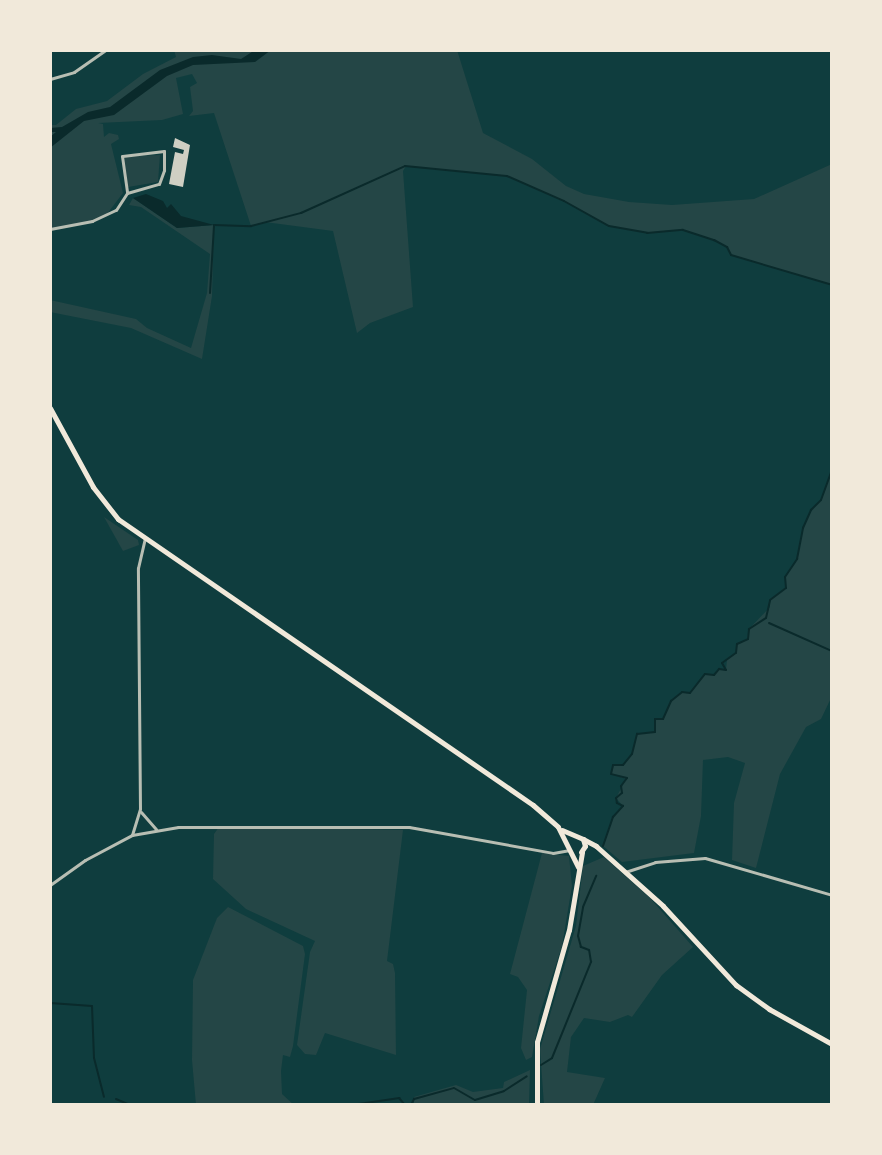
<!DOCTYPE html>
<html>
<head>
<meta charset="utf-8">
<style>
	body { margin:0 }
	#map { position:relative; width:882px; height:1155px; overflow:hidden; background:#0f3d3e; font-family:Georgia,serif }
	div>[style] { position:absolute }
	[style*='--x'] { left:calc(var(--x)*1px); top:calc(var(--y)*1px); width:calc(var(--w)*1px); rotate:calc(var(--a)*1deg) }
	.green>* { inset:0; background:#244646 }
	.water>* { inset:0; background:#0a2a2b }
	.stream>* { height:2px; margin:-1px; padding:0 1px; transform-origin:1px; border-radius:1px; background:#0a2a2b }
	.building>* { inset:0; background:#cfcfc3 }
	.minor>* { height:3px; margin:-1.5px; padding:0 1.5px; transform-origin:1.5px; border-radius:1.5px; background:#b8beb3 }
	.secondary>* { height:5px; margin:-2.5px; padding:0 2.5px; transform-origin:2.5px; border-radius:2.5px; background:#f1e9da }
	.primary>* { height:5px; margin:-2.5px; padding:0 2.5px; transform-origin:2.5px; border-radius:2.5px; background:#f1e9da }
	span { translate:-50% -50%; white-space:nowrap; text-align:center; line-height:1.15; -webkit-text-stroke:8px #f1e9da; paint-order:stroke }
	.frame { position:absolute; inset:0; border:52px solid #f1e9da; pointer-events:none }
</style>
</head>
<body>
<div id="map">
	<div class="green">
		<i style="clip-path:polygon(174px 50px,457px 50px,483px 133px,532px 159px,566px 186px,584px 194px,629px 202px,672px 205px,754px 199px,832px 164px,832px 285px,731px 255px,727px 247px,714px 240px,683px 230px,647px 233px,609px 226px,564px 201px,507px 176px,406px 166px,403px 171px,413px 307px,370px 323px,357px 333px,333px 231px,265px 222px,251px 226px,214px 113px,189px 116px,193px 111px,190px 87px,197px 83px,192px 74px,176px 78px,183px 114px,162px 120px,98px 123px,103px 124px,104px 137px,109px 133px,118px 135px,119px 139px,111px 144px,123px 193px,107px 214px,93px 222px,50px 229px,50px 125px,56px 125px,76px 109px,107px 101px,143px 74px,176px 57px)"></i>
		<i style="clip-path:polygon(160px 155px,158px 182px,128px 187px,124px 156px)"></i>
		<i style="clip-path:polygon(133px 198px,177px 228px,214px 225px,212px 296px,202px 359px,131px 328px,50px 312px,50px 300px,136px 319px,147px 328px,191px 348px,207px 293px,210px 254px,141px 207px,129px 205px)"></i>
		<i style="clip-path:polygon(832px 470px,832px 696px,821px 719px,806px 727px,780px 774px,756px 868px,732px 860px,734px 803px,745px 763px,728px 757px,703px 760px,701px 816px,694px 853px,622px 862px,603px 846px,613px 817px,623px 806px,616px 798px,626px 779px,611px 774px,613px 765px,623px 765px,632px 754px,637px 734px,655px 732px,655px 719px,663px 719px,671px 701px,682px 692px,690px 693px,705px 674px,714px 675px,719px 669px,726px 669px,727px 660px,736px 653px,737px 644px,747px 639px,749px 629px,770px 607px,770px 600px,786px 587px,785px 577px,797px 559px,803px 528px,811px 510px,821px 500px)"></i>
		<i style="clip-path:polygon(104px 517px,138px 540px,139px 545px,123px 551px)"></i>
		<i style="clip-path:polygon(219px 827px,403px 830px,387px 961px,393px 964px,395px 973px,396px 1055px,325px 1033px,316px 1055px,305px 1054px,297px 1045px,310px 952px,315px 941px,246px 909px,213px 879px,214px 834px)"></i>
		<i style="clip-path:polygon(542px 853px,569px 856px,572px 886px,562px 946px,539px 1016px,532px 1057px,526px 1060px,521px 1048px,527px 990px,518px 977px,510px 974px)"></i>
		<i style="clip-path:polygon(604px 857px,650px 898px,693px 947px,662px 975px,632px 1017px,628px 1015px,610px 1022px,584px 1018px,571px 1037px,567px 1072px,605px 1078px,593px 1105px,544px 1105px,540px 1049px,576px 926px,583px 866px)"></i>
		<i style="clip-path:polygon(228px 907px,303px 946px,305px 954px,293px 1046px,290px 1057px,283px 1055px,281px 1071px,282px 1094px,294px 1105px,196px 1105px,192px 1060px,193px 980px,217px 918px)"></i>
		<i style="clip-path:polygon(530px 1070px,529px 1105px,414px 1105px,414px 1097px,456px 1085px,473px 1092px,503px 1088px,504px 1082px)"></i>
	</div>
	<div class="water">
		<i style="clip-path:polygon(255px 50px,271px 50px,255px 62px,193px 65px,167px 76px,114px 115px,84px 121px,50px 148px,50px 137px,56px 132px,50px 132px,50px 128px,62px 127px,88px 112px,110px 107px,160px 70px,193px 57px,212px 55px,241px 59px)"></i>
		<i style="clip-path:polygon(146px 194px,163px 201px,167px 208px,171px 204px,181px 216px,214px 225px,177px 228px,133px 198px)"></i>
	</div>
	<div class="stream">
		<i style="--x:210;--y:293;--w:68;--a:-86.6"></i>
		<i style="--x:214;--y:225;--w:37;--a:2"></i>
		<i style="--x:251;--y:226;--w:52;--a:-14.6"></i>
		<i style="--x:301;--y:213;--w:114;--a:-24.3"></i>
		<i style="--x:405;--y:166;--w:102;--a:5.6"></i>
		<i style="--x:507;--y:176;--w:62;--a:23.7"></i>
		<i style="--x:564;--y:201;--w:51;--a:29.1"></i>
		<i style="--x:609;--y:226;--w:39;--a:10"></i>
		<i style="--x:647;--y:233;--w:36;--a:-5"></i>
		<i style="--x:683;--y:230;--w:33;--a:18"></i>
		<i style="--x:714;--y:240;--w:15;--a:28"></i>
		<i style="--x:727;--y:247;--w:9;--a:63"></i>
		<i style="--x:731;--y:255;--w:105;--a:16.5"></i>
		<i style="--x:769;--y:623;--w:69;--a:24"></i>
		<i style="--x:603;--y:846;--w:31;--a:-71"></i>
		<i style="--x:613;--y:817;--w:15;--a:-48"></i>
		<i style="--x:623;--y:806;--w:7;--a:-153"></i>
		<i style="--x:617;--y:803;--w:5;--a:-101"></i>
		<i style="--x:616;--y:798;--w:8;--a:-40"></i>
		<i style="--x:622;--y:793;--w:7;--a:-98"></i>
		<i style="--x:621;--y:786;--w:10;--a:-53"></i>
		<i style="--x:627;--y:778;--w:16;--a:-166"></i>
		<i style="--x:611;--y:774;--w:9;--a:-77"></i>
		<i style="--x:613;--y:765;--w:10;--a:0"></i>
		<i style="--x:623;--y:765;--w:14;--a:-51"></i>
		<i style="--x:632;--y:754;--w:21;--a:-76"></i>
		<i style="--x:637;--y:734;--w:18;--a:-6"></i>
		<i style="--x:655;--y:732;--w:13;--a:-90"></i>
		<i style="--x:655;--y:719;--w:8;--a:0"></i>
		<i style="--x:663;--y:719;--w:20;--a:-66"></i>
		<i style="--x:671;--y:701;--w:14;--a:-39"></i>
		<i style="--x:682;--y:692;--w:8;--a:7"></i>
		<i style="--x:690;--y:693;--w:24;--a:-52"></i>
		<i style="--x:705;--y:674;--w:9;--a:6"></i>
		<i style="--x:714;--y:675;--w:8;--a:-50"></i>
		<i style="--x:719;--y:669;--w:7;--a:8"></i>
		<i style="--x:726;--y:670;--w:8;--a:-120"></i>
		<i style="--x:722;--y:663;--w:17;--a:-36"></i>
		<i style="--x:736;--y:653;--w:9;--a:-84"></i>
		<i style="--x:737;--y:644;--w:12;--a:-24"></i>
		<i style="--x:748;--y:639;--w:10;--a:-84"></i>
		<i style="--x:749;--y:629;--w:20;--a:-33"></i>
		<i style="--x:766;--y:618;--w:18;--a:-77"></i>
		<i style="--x:770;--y:600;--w:20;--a:-37"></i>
		<i style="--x:786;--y:588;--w:11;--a:-95"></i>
		<i style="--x:785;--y:577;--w:22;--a:-56"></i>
		<i style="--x:797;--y:559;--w:32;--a:-79"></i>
		<i style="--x:803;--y:528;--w:20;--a:-66"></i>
		<i style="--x:811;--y:510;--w:14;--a:-45"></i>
		<i style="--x:821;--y:500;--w:32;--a:-70"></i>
		<i style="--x:50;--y:1003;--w:42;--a:4.1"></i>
		<i style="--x:92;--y:1006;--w:52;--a:87.8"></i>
		<i style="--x:94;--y:1058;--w:40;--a:75.6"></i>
		<i style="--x:541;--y:1065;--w:13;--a:-32"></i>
		<i style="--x:552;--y:1058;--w:104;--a:-67.9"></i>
		<i style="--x:591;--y:962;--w:12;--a:-99"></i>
		<i style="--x:589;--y:950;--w:9;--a:-159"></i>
		<i style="--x:581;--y:947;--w:11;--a:-105"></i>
		<i style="--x:578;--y:936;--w:29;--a:-80"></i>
		<i style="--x:583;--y:907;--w:34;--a:-67"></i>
		<i style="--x:116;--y:1099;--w:15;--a:23"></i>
		<i style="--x:352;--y:1105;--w:48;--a:-8.5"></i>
		<i style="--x:399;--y:1098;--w:9;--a:49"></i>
		<i style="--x:411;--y:1105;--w:7;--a:-63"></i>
		<i style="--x:414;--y:1099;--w:41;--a:-15.4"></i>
		<i style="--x:454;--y:1088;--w:24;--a:30"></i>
		<i style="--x:475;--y:1100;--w:30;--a:-17"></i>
		<i style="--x:504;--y:1091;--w:27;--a:-33"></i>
	</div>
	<div class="building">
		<i style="clip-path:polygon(175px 138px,190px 145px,183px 187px,169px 184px,175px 152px,183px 154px,184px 150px,173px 147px)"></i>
	</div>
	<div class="minor">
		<i style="--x:50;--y:79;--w:25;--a:-16"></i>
		<i style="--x:74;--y:72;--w:38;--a:-35"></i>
		<i style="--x:50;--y:229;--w:43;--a:-10.8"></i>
		<i style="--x:92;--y:221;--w:26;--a:-25"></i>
		<i style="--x:116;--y:210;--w:20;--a:-57"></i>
		<i style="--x:127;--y:193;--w:33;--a:-16"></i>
		<i style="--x:159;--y:184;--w:15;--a:-70"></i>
		<i style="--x:164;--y:170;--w:19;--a:-90"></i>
		<i style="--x:164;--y:151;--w:42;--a:173.2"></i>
		<i style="--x:122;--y:156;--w:37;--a:82"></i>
		<i style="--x:141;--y:812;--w:23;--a:49"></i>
		<i style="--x:132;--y:835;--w:27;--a:-73"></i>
		<i style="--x:140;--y:809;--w:241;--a:-90.5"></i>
		<i style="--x:138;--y:568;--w:31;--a:-77"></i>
		<i style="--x:625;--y:872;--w:32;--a:-18"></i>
		<i style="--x:655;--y:862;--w:50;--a:-4.6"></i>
		<i style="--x:705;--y:858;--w:132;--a:16.2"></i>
		<i style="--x:50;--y:885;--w:43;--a:-35.5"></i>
		<i style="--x:85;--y:860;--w:53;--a:-28"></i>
		<i style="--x:132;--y:835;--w:47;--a:-9.9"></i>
		<i style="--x:178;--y:827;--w:231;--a:0"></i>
		<i style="--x:409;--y:827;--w:146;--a:10.2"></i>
		<i style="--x:553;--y:853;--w:17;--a:-10"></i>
	</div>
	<div class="secondary">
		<i style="--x:583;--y:839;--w:15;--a:28"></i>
		<i style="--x:596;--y:846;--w:90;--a:41.8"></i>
		<i style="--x:663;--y:906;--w:108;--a:47.3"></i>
		<i style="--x:736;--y:985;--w:41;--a:36"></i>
		<i style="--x:769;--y:1009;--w:72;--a:29.1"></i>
	</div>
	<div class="primary">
		<i style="--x:50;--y:408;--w:90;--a:61.4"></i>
		<i style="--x:93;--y:487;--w:41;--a:52"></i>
		<i style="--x:118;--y:519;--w:504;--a:34.57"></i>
		<i style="--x:533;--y:805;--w:33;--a:41"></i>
		<i style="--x:558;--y:827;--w:45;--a:63.4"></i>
		<i style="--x:562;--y:830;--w:23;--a:23"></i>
		<i style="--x:583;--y:839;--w:7;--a:74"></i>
		<i style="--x:585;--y:846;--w:7;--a:124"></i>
		<i style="--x:537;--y:1105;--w:63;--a:-90"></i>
		<i style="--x:537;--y:1042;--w:116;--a:-74.1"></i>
		<i style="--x:569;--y:930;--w:79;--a:-80.5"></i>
	</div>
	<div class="frame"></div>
</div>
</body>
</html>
